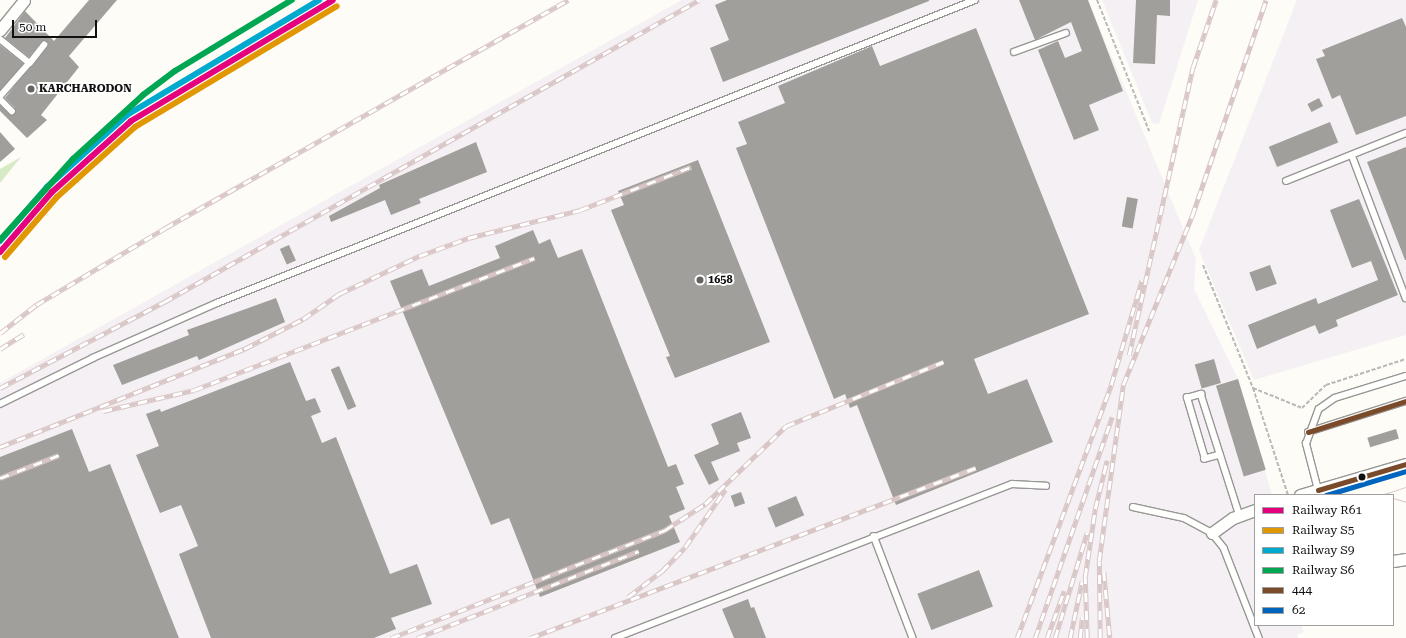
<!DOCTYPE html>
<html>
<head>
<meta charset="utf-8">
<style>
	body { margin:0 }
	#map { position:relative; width:1406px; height:638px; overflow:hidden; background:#fdfcf7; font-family:"Roboto Serif",serif }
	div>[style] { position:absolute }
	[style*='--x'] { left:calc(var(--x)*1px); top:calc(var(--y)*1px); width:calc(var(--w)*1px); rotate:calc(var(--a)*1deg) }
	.industrial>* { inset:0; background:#f5f0f3 }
	.forest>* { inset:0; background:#d8eac5 }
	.building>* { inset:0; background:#a19f9c; transform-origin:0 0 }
	.path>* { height:2px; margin-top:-1px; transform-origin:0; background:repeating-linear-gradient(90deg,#b9b9b8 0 4px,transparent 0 6px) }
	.roads { filter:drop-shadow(1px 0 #979795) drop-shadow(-1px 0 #979795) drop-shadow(0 1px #979795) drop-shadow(0 -1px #979795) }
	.service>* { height:5.5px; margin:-2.75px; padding:0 2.75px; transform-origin:2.75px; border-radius:2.75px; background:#fffffe }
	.minor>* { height:11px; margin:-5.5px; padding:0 5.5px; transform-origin:5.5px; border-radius:5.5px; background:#fffffe }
	.tram>* { height:1px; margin:-0.5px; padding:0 0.5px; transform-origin:0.5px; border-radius:0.5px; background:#d9c6c7 }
	.rail>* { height:4.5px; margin-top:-2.25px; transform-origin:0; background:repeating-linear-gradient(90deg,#fff 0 9px,#d9c6c7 0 18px); box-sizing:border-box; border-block:1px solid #d9c6c7 }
	.bus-1>* { height:5px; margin:-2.5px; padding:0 2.5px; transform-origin:2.5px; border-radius:2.5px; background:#7a4b2a }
	.bus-2>* { height:5px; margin:-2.5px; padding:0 2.5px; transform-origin:2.5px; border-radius:2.5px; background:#0065bd }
	.rail-1>* { height:6px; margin:-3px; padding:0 3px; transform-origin:3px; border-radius:3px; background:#e5007d }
	.rail-2>* { height:6px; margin:-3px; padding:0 3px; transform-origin:3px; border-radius:3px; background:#e09702 }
	.rail-3>* { height:6px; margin:-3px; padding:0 3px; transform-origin:3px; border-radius:3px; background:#00a9ce }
	.rail-4>* { height:6px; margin:-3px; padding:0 3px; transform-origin:3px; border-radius:3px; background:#00a651 }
	.dots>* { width:11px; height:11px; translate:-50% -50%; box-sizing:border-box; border:2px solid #fff; border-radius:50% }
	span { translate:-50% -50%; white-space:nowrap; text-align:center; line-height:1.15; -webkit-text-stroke:4px #fff; paint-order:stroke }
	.poi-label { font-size:11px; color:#111; font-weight:700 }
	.left { translate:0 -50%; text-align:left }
	.legend { position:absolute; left:1254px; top:494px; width:140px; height:132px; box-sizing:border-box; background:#fff; border:1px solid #a0a0a0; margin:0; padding:5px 7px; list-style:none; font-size:12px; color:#111 }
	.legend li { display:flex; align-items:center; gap:8px; height:20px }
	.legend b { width:20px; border:1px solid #a0a0a0 }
	.scale { position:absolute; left:12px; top:20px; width:85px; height:18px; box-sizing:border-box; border:2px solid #111; border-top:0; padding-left:5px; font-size:12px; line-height:14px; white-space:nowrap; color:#111; -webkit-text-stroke:3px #fff; paint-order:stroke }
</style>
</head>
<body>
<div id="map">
	<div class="industrial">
		<i style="clip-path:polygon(682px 0,1088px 0,1196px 259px,1194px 289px,1238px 379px,1272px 495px,1255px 495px,1255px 625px,1301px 625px,1304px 632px,1297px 635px,1298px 638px,0 638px,0 383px)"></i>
		<i style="clip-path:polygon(1102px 0,1198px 0,1159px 124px,1152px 123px)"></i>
		<i style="clip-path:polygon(1297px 0,1406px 0,1406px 335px,1254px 380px,1199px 250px)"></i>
	</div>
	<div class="forest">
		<i style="clip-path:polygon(21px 157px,0 183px,0 169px)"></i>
	</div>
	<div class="building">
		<i style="clip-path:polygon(89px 0,117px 0,69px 56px,79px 67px,41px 115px,47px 120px,27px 138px,0 111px,0 105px,11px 115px,15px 114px,15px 108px,5px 98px,48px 44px,42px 41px,29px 57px,5px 38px,25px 11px,54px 41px)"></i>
		<i style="clip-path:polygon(727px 0,929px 0,929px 1px,723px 82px,710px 48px,729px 40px,715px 5px)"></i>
		<i style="clip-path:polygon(1019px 0,1088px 0,1123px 91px,1089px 105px,1099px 130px,1074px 140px,1038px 50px,1058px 41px,1065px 58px,1082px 51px,1071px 22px,1035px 40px)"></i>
		<i style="clip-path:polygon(1136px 0,1170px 0,1170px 16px,1157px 15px,1155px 64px,1133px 63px)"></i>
		<i style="clip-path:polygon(1402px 18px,1406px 27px,1406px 116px,1356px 135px,1340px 95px,1332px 99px,1316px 59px,1325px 56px,1322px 50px)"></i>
		<i style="clip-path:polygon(976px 28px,1089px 314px,974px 359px,988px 394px,1027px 379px,1053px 442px,896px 505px,857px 405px,850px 408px,845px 394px,834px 399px,736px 148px,747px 144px,738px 122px,785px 103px,778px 86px,872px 46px,880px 66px)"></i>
		<i style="clip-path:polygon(0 45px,24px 64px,0 91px)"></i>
		<i style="left:1319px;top:98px;width:9px;height:13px;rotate:63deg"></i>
		<i style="left:1330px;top:122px;width:22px;height:66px;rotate:68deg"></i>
		<i style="clip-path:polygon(0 132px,15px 149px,0 162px)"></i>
		<i style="clip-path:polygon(476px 142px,487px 172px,419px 199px,421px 203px,391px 215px,385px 200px,331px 222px,329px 216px,380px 188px,379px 185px)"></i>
		<i style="clip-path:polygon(1406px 147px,1406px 260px,1405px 260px,1367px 162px)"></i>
		<i style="clip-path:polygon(698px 160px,770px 342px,675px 378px,666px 357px,670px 356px,611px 210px,624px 205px,618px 191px)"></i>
		<i style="left:1127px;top:197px;width:11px;height:30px;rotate:10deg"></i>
		<i style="clip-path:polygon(1359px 199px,1398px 295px,1336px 320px,1338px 326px,1319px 334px,1315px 325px,1257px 349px,1248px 325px,1316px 298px,1318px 304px,1378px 280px,1371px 261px,1352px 268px,1330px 210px)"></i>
		<i style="clip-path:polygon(533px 230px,539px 244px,550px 239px,558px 258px,582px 249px,668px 467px,676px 464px,684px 484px,676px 487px,685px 509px,669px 516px,680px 542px,540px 597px,509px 518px,491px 525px,390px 281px,422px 269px,429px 286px,500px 258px,495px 246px)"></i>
		<i style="left:289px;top:245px;width:17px;height:10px;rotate:66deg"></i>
		<i style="left:1270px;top:265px;width:20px;height:22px;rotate:70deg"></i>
		<i style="clip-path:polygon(276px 298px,285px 322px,199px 360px,197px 356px,122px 385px,113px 365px,189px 335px,187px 330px)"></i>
		<i style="left:1214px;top:359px;width:25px;height:20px;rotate:74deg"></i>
		<i style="clip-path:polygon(290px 362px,306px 401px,315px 398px,321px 412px,311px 416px,322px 443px,336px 437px,390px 574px,417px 564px,432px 604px,391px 618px,396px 629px,374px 638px,211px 638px,179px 554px,198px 546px,181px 505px,160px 513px,136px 455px,159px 446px,146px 414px,160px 409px,161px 412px)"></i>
		<i style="left:339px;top:366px;width:44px;height:9px;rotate:67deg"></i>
		<i style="left:1238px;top:379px;width:95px;height:23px;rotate:73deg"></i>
		<i style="clip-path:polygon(741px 412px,751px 438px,737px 443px,740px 451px,711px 462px,719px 480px,709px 485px,694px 455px,719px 444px,711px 424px)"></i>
		<i style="clip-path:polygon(72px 429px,89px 472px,110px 464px,179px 638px,0 638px,0 457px)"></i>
		<i style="left:1396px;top:429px;width:10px;height:30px;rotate:73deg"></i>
		<i style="left:741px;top:492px;width:12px;height:11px;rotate:70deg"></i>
		<i style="left:796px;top:496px;width:21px;height:31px;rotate:67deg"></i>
		<i style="left:979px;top:570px;width:39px;height:66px;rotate:69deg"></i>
		<i style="clip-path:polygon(748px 599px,751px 608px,754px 607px,766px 638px,734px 638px,722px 609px)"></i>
	</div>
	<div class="path">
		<i style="--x:1097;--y:0;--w:141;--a:68.3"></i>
		<i style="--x:1203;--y:265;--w:133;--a:67.9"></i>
		<i style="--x:1253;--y:388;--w:113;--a:71.9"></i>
		<i style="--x:1253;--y:388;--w:53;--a:22.2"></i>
		<i style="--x:1302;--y:408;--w:33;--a:-44"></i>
		<i style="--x:1326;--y:385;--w:84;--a:-18"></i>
	</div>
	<div class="roads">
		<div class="service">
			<i style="--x:0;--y:39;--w:38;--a:39"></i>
			<i style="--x:30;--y:63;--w:45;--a:131.4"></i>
			<i style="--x:1014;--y:52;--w:55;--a:-20.1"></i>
			<i style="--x:30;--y:63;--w:23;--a:-52"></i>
			<i style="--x:0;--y:99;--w:17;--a:45"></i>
			<i style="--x:1352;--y:155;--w:153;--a:69.3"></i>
			<i style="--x:1286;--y:181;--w:129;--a:-21.8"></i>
			<i style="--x:0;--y:404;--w:104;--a:-26.3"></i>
			<i style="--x:93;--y:358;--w:136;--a:-23.9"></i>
			<i style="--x:217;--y:303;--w:816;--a:-21.79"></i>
			<i style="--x:1308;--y:432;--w:103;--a:-17.6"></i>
			<i style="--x:1220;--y:455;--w:16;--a:165"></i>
			<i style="--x:1205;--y:459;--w:64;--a:-106.4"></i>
			<i style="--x:1187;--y:398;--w:15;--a:-16"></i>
			<i style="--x:1201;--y:394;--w:128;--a:72.3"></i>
			<i style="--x:1318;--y:490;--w:48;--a:-104.6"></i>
			<i style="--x:1306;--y:444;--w:37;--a:-70"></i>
			<i style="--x:1319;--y:409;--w:19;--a:-35"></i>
			<i style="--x:1335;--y:398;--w:74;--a:-17.2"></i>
			<i style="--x:1133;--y:507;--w:52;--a:12.2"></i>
			<i style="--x:1184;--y:518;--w:32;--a:28"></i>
			<i style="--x:1212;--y:533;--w:19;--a:51"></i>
			<i style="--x:1224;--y:548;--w:97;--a:68.7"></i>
			<i style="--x:874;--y:536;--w:109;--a:69.1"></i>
			<i style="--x:615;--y:638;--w:426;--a:-21.2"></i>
			<i style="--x:1012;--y:484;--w:34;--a:3"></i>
		</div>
		<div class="minor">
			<i style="--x:0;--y:30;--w:38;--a:-51"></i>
			<i style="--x:1300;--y:495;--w:110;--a:-16.3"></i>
			<i style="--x:1212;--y:533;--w:26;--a:-36"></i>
			<i style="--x:1233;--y:518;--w:23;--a:-20"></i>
			<i style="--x:1393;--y:561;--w:13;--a:-9"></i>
		</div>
	</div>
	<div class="tram">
		<i style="--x:1384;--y:494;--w:23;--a:-18"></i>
		<i style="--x:1393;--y:498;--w:14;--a:17"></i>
	</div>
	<div class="rail">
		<i style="--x:0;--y:333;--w:46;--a:-37.9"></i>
		<i style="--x:36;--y:305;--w:150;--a:-30.8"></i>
		<i style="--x:165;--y:228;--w:463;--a:-29.5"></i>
		<i style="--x:0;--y:349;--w:28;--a:-32"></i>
		<i style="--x:1129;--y:355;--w:295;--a:-77.5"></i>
		<i style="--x:1193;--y:67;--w:71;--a:-71.1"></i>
		<i style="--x:0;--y:388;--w:185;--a:-27.7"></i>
		<i style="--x:164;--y:302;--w:614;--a:-29.44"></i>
		<i style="--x:103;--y:411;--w:93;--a:-13"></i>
		<i style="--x:194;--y:390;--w:365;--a:-21.2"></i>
		<i style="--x:0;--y:447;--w:263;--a:-21.9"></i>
		<i style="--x:244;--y:349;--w:66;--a:-27"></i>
		<i style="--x:303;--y:319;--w:44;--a:-34.8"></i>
		<i style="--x:339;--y:294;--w:89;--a:-25.4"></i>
		<i style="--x:419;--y:256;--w:52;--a:-20.2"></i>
		<i style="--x:468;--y:238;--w:115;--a:-14"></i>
		<i style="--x:580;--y:210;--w:119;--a:-21.2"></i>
		<i style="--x:0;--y:478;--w:63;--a:-21.3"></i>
		<i style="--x:1104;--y:572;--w:66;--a:84.8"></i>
		<i style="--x:628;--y:597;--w:43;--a:-37.4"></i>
		<i style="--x:662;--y:571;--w:33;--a:-46"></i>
		<i style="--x:685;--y:547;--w:70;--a:-54.9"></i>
		<i style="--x:391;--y:638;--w:295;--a:-21.5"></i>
		<i style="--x:665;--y:530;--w:48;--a:-33"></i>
		<i style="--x:705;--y:504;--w:112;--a:-43.9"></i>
		<i style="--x:786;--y:426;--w:170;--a:-22.2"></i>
		<i style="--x:417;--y:638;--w:238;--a:-21.4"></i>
		<i style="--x:530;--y:638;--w:477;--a:-20.9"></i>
		<i style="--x:1017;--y:638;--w:270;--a:-69.6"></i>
		<i style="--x:1111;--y:385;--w:109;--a:-73.6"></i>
		<i style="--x:1035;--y:638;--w:234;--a:-70.8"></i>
		<i style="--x:1047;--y:638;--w:50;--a:-70.1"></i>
		<i style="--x:1055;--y:638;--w:110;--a:-73.1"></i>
		<i style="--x:1070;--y:638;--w:58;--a:-78.1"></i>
		<i style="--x:1080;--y:638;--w:20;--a:-84"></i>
		<i style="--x:1087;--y:638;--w:61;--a:-91.9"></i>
		<i style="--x:1085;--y:577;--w:69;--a:-81.6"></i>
		<i style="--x:1095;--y:509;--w:50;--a:-76.2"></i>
		<i style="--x:1100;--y:638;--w:77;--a:-90.7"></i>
		<i style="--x:1099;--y:561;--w:178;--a:-82.2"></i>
		<i style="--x:1123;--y:385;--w:183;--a:-67.8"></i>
		<i style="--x:1192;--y:216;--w:228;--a:-71.1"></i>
	</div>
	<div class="bus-1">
		<i style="--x:1308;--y:432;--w:103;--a:-17.6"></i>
		<i style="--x:1318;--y:490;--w:92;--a:-16.5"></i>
	</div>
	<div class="bus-2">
		<i style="--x:1326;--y:495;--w:84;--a:-16.7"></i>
	</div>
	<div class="rail-1">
		<i style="--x:0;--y:252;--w:79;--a:-49.1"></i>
		<i style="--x:52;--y:192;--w:106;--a:-41.9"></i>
		<i style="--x:131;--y:121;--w:235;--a:-30.9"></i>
	</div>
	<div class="rail-2">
		<i style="--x:5;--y:257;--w:79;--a:-49.1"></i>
		<i style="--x:57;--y:197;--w:105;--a:-41.9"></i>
		<i style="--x:135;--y:127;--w:235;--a:-30.9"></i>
	</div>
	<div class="rail-3">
		<i style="--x:0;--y:241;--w:72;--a:-49"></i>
		<i style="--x:47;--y:187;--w:108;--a:-42"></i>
		<i style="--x:127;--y:115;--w:224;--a:-30.9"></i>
	</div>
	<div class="rail-4">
		<i style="--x:0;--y:240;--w:109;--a:-48"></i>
		<i style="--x:73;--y:159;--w:95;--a:-42.4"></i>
		<i style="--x:143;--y:95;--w:40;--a:-37"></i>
		<i style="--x:175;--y:71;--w:137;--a:-31.3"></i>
	</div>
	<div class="dots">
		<i style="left:31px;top:89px;background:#646362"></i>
		<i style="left:700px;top:280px;background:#646362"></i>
		<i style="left:1362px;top:477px;background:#111"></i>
	</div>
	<div class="poi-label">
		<span class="left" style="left:39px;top:89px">KARCHARODON</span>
		<span class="left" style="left:708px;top:280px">1658</span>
	</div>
	<ul class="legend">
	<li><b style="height:5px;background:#e5007d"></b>Railway R61</li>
	<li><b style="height:5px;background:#e09702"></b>Railway S5</li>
	<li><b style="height:5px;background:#00a9ce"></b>Railway S9</li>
	<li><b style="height:5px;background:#00a651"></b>Railway S6</li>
	<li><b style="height:5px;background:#7a4b2a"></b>444</li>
	<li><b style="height:5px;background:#0065bd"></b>62</li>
	</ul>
	<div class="scale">50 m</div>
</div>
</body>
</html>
